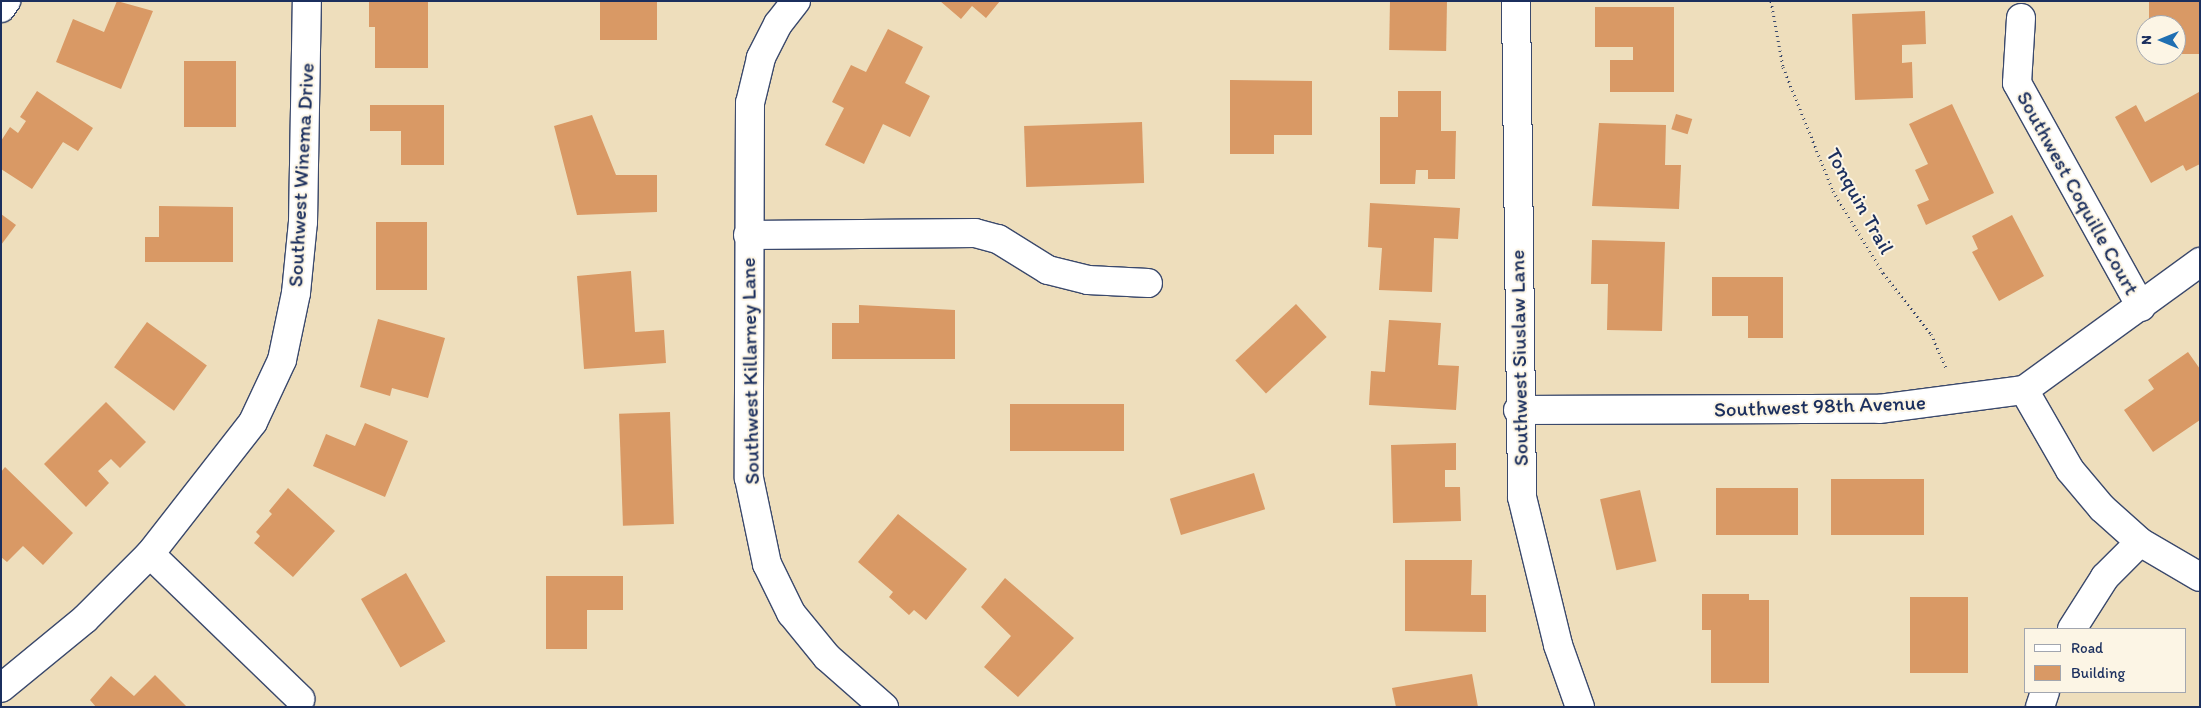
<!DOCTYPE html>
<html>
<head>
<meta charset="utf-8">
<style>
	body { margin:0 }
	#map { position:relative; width:2201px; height:708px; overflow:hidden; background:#eedebc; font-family:Itim,sans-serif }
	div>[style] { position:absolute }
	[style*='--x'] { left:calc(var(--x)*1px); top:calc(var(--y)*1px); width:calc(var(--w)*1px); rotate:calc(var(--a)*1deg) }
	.building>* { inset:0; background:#d99965; transform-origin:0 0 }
	.path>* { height:3px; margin-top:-1.5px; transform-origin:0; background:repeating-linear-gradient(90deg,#3b496c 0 1px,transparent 0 5px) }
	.roads { filter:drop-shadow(1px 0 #3b496c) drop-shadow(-1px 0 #3b496c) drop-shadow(0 1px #3b496c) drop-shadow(0 -1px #3b496c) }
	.minor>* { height:28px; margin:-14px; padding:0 14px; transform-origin:14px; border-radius:14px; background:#fff }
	span { translate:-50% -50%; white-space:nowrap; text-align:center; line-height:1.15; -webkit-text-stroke:4px #fcf5e5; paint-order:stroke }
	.street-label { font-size:21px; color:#1b2f5e }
	.frame { position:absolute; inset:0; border:2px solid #1b2f5e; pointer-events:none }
	.legend { position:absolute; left:2024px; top:628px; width:162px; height:65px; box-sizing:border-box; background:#fcf5e5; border:1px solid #a2a6af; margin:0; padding:6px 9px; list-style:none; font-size:15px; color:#1b2f5e }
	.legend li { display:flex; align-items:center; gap:10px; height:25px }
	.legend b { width:25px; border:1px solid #a2a6af }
	.north { position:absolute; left:2136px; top:15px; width:50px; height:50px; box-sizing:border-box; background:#fcf5e5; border:1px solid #a2a6af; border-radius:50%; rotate:270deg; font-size:14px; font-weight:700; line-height:20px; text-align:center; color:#1b2f5e }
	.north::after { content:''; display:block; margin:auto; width:18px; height:22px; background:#1f6fb2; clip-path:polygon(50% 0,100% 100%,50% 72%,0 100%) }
</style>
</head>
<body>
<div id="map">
	<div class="building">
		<i style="clip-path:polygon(117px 1px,153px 11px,121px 89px,56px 62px,73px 19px,104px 32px)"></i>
		<i style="left:600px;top:1px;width:57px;height:39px"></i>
		<i style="clip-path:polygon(940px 1px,1000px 1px,986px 18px,972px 6px,961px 19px)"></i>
		<i style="left:1447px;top:1px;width:50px;height:57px;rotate:91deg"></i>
		<i style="clip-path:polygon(2149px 1px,2200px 1px,2200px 54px,2176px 54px,2176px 25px,2149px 25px)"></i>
		<i style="clip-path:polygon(369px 2px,428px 2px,428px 68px,375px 68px,375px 27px,369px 27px)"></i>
		<i style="clip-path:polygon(1595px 7px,1674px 7px,1674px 92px,1610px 92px,1610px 60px,1633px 60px,1633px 47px,1595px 47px)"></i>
		<i style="clip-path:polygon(1925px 11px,1926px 44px,1902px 45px,1902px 63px,1912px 62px,1913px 98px,1855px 100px,1852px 14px)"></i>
		<i style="clip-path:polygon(888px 29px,923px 47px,905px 83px,930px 96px,910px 137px,883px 124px,864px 164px,825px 145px,844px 108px,832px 102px,851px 65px,866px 72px)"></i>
		<i style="left:184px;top:61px;width:52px;height:66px"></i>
		<i style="clip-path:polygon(1230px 80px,1312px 81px,1312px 135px,1274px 135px,1274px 154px,1230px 154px)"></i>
		<i style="clip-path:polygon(37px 91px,93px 128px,78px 151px,63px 142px,32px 189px,1px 169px,1px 141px,10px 127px,18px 133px,26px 121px,20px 117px)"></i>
		<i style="clip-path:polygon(1398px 91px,1441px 91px,1441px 131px,1456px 131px,1455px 179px,1428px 179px,1428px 170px,1416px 170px,1415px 184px,1380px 184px,1380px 117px,1398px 117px)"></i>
		<i style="clip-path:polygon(2199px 92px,2200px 164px,2186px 171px,2183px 165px,2151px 183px,2115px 117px,2136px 105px,2145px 122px)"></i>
		<i style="clip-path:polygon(1952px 104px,1994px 193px,1926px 225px,1917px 205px,1929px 200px,1915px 170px,1928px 164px,1909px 124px)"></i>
		<i style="clip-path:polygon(370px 105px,444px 105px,444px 165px,401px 165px,401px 131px,370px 131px)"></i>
		<i style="left:1676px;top:114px;width:17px;height:16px;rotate:17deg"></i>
		<i style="clip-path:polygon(592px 115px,616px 175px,657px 175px,657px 212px,577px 215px,554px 126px)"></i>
		<i style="left:1142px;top:122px;width:61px;height:118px;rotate:88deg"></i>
		<i style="clip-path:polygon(1599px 123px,1666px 125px,1665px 165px,1681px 165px,1679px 209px,1592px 206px)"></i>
		<i style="clip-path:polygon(1370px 203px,1460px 208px,1458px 239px,1434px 238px,1432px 292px,1379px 290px,1382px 248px,1368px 247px)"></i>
		<i style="clip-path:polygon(159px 206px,233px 207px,233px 262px,145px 262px,145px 237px,159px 237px)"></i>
		<i style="clip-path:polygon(1px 214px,16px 225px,1px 245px)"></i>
		<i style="clip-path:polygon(2012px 215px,2044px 276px,1999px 301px,1972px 252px,1978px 249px,1972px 236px)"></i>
		<i style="left:376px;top:222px;width:51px;height:68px"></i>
		<i style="clip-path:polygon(1592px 240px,1665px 242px,1662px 331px,1607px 330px,1608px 284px,1591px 284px)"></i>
		<i style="clip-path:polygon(631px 271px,635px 332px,664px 330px,666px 363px,584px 369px,577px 276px)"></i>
		<i style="clip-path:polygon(1712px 277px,1783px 277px,1783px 338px,1748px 338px,1748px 316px,1712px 316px)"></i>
		<i style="left:1296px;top:304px;width:45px;height:83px;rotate:47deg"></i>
		<i style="clip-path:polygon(859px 305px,955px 310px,955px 359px,832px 359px,832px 323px,859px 323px)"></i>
		<i style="clip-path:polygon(378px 319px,445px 338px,428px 398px,392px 388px,390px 396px,360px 387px)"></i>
		<i style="clip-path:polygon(1389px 320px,1441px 323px,1438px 365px,1459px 366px,1456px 410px,1369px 405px,1371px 371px,1385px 372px)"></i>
		<i style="left:147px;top:322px;width:74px;height:56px;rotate:36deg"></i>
		<i style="clip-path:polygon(2188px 352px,2200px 369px,2200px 420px,2153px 452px,2124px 410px,2154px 389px,2148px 380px)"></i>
		<i style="clip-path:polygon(106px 402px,146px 442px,120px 468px,111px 459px,98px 471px,109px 483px,86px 507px,44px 464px)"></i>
		<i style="left:1010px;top:404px;width:114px;height:47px"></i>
		<i style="left:670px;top:412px;width:112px;height:51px;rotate:88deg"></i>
		<i style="clip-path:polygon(365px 423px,408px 441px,385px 497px,313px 466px,326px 434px,355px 446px)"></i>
		<i style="clip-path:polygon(1456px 443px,1456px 470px,1445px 470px,1445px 487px,1460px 487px,1461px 521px,1393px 523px,1391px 445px)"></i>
		<i style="clip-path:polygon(5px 467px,73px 533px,43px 565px,23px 546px,7px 562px,1px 557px,1px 472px)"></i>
		<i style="left:1254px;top:473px;width:38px;height:88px;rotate:73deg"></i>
		<i style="left:1924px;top:479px;width:56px;height:93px;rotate:90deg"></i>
		<i style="clip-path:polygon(288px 488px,335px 531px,293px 577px,254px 543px,260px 536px,256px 532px,272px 514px,269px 511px)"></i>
		<i style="left:1716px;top:488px;width:82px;height:47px"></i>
		<i style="left:1640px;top:490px;width:73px;height:41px;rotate:77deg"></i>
		<i style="clip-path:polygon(898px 514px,967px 569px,926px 620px,914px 610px,909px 615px,889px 597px,893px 592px,858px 562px)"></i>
		<i style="clip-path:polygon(1405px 560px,1472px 560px,1471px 595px,1486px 595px,1486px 632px,1405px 631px)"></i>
		<i style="left:406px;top:573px;width:79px;height:52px;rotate:60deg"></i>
		<i style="clip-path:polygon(546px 576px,623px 576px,623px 610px,587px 610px,587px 649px,546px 649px)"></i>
		<i style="clip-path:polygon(1005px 578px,1074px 638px,1018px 697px,984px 667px,1011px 636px,981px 607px)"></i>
		<i style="clip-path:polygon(1702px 594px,1749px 594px,1749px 600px,1769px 600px,1769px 683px,1711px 683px,1711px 630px,1702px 630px)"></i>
		<i style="left:1910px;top:597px;width:58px;height:76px"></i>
		<i style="clip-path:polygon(1472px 674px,1478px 707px,1396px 707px,1392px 688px)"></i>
		<i style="clip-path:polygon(155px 675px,187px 707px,96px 707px,90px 700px,111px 676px,134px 696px)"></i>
	</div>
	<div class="path">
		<i style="--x:1771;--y:1;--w:67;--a:79.7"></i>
		<i style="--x:1783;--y:67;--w:134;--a:68"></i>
		<i style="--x:1833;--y:191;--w:96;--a:58.6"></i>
		<i style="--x:1883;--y:273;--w:78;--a:51.8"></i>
		<i style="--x:1931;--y:334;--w:39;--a:66"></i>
	</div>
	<div class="roads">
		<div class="minor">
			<i style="--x:796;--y:1;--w:29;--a:128"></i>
			<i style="--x:778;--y:24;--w:38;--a:117"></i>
			<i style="--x:761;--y:58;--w:46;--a:103.7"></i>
			<i style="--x:750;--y:103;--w:375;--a:90.2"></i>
			<i style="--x:749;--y:478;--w:88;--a:78.2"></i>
			<i style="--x:767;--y:564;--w:55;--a:63.9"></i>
			<i style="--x:791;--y:613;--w:57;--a:50.7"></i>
			<i style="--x:827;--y:657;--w:76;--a:41.3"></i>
			<i style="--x:1516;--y:1;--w:496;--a:89.3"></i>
			<i style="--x:1522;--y:497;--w:152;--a:76.3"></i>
			<i style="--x:1558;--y:645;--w:66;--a:70.5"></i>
			<i style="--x:1;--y:8;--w:9;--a:-54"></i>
			<i style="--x:2021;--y:18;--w:65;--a:93.5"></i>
			<i style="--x:2017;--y:83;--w:256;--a:61"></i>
			<i style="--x:748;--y:235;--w:227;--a:-0.5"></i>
			<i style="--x:975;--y:233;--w:24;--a:15"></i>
			<i style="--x:998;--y:239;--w:59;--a:31.8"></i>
			<i style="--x:1048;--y:270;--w:41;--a:14"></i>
			<i style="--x:1088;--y:280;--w:60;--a:2.9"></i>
			<i style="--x:2024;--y:390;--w:92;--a:60.1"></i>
			<i style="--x:2070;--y:470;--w:50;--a:49.9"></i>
			<i style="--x:2102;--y:508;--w:51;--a:41.8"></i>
			<i style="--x:2140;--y:542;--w:69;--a:30.3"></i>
			<i style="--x:1518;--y:410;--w:361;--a:-0.2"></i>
			<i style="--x:1879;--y:409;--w:146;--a:-7.5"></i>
			<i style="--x:2024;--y:390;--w:218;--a:-36"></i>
			<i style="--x:150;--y:554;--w:209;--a:44"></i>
			<i style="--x:2072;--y:629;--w:62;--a:-57.6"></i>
			<i style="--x:2105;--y:577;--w:49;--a:-45"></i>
			<i style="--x:1;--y:688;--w:109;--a:-39.4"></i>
			<i style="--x:85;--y:619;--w:92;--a:-45"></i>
			<i style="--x:150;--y:554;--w:167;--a:-52"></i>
			<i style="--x:253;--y:422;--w:68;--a:-64.9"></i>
			<i style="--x:282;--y:360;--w:68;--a:-78.2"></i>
			<i style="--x:296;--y:293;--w:71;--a:-84.4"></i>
			<i style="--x:303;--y:222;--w:221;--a:-89"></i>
			<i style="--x:2040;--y:707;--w:16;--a:-72"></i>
		</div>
	</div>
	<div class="street-label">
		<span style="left:301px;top:175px;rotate:-87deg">Southwest Winema Drive</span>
		<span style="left:2078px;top:193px;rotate:61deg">Southwest Coquille Court</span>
		<span style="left:1860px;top:201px;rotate:61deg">Tonquin Trail</span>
		<span style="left:1519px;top:358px;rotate:-91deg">Southwest Siuslaw Lane</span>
		<span style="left:750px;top:371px;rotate:-91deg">Southwest Killarney Lane</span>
		<span style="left:1820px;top:406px;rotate:-2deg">Southwest 98th Avenue</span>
	</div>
	<div class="frame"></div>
	<ul class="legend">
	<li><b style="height:6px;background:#fff"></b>Road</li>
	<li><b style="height:14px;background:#d99965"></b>Building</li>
	</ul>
	<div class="north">N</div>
</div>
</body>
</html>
